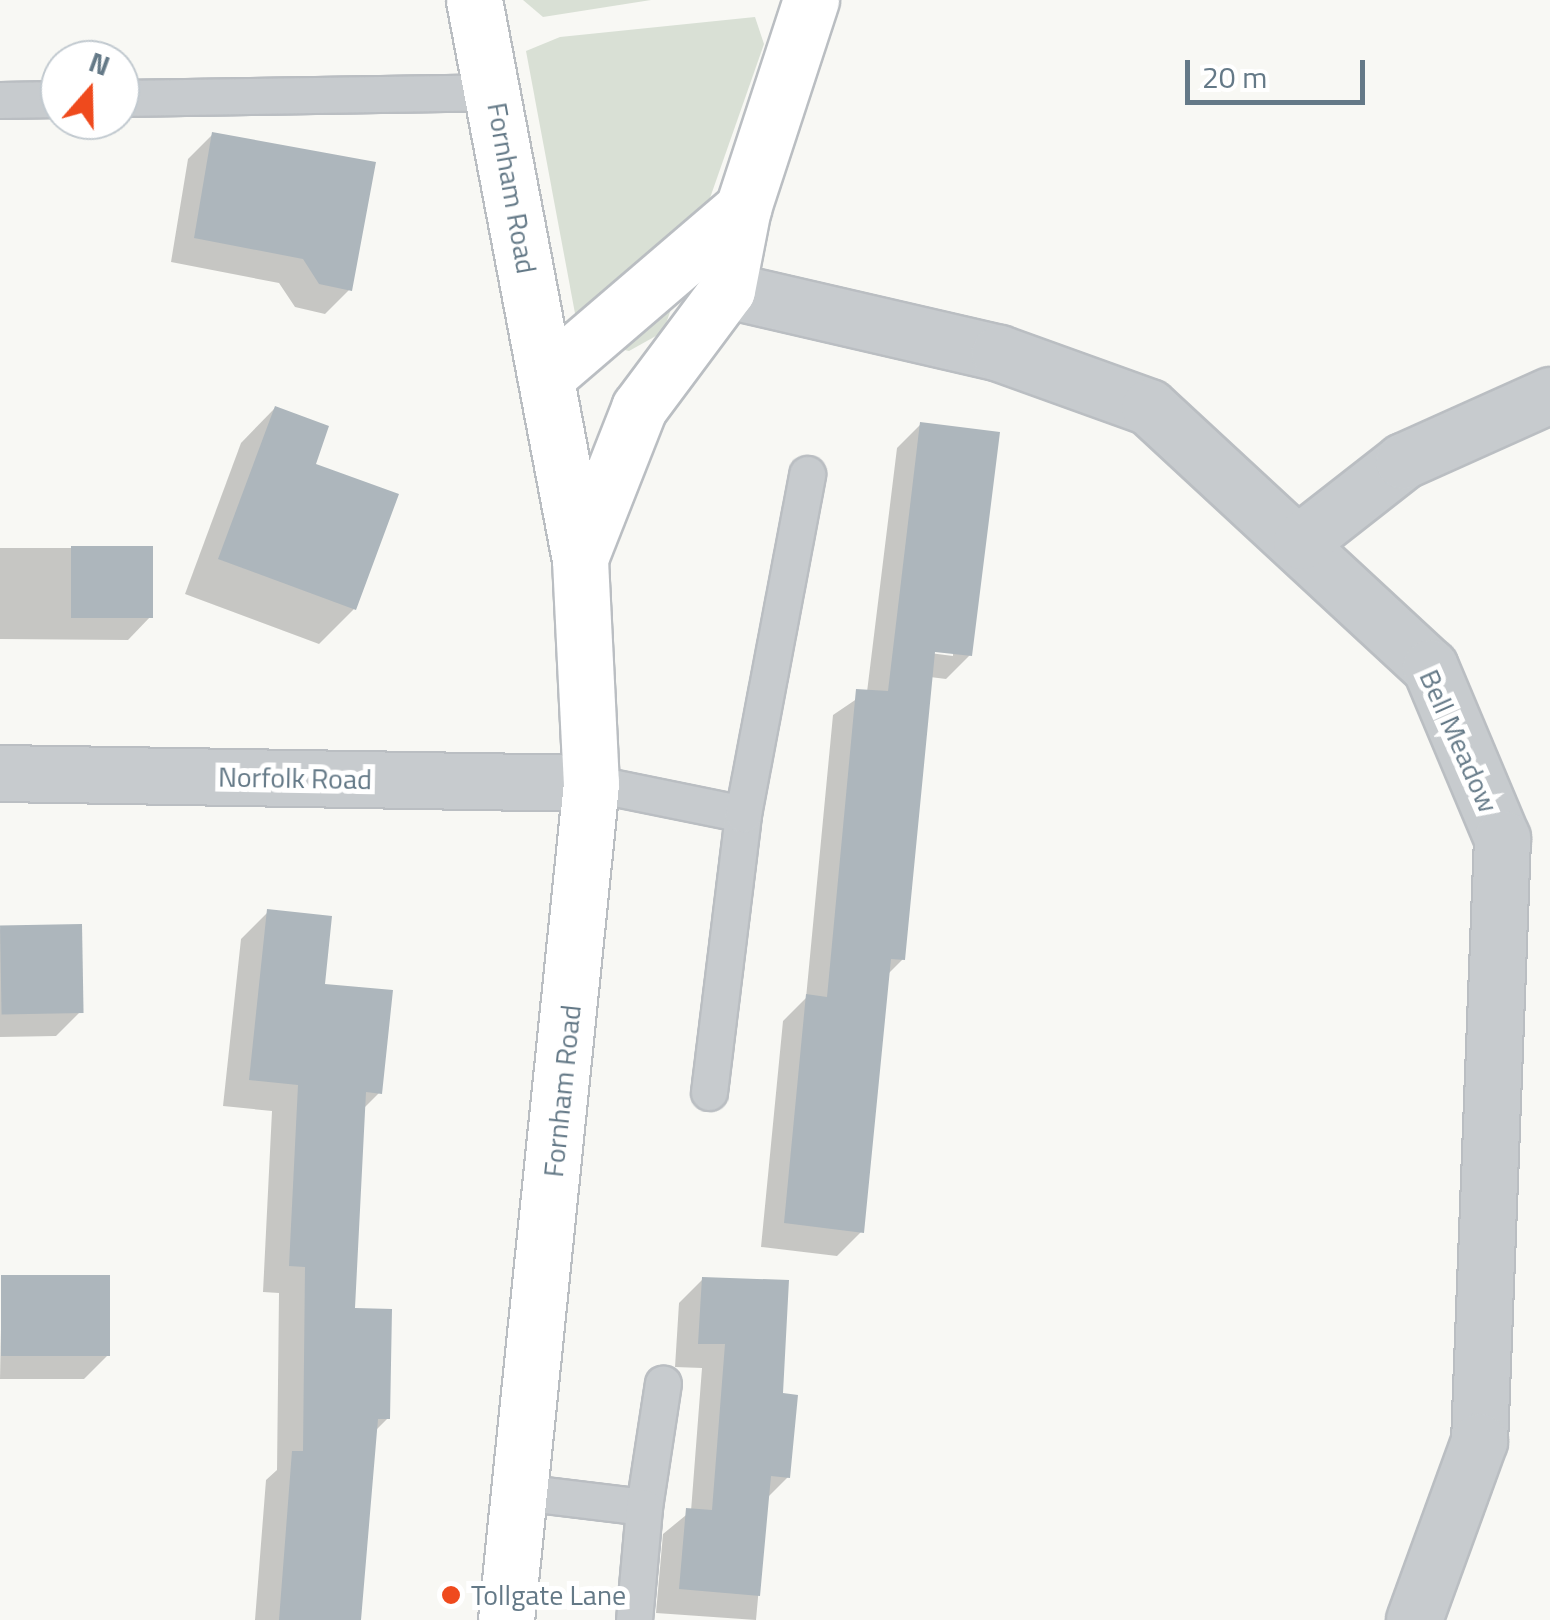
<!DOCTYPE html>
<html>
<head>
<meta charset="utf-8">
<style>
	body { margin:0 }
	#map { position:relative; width:1550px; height:1620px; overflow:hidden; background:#f8f8f4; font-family:"Titillium Web",sans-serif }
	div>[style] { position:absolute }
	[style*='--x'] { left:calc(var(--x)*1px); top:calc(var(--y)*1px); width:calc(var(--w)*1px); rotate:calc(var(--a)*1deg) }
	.green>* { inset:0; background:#d9e0d5 }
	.shadow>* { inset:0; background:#0003 }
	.building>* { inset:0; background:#adb6bc; transform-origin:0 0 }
	.roads { filter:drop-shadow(2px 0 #babec2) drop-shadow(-2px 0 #babec2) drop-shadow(0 2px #babec2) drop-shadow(0 -2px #babec2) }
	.lane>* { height:35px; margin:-17.5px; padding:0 17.5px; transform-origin:17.5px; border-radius:17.5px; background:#c7cbce }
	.street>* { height:55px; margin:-27.5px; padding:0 27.5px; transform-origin:27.5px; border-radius:27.5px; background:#c7cbce }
	.primary>* { height:55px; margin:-27.5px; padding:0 27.5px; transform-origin:27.5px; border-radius:27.5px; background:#fff }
	.dots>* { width:28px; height:28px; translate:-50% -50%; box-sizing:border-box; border:5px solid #fff; border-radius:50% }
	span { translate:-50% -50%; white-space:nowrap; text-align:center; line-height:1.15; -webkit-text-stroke:10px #fff; paint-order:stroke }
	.street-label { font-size:28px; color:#647987 }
	.poi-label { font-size:28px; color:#647987 }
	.left { translate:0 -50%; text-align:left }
	.north { position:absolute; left:40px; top:40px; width:100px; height:100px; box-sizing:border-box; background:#fff; border:2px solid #c1c9cf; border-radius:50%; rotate:20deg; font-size:28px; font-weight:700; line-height:40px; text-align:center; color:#647987 }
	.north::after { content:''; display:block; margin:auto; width:35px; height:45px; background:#ef4a1d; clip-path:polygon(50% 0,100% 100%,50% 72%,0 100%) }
	.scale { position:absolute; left:1185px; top:60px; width:180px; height:45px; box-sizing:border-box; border:5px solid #647987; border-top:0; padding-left:12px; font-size:30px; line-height:35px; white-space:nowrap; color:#647987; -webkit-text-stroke:8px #fff; paint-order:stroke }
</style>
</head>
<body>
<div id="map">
	<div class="green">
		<i style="clip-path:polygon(523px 0,651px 0,543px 17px)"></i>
		<i style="clip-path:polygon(755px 17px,764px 44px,663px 332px,629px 351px,580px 340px,526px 51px,560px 37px)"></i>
	</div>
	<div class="shadow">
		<i style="clip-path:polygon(212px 135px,349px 290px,325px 314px,295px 307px,279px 283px,171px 262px,188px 159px)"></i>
		<i style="clip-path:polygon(275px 408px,312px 466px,354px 609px,319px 644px,185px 594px,241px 443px)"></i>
		<i style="clip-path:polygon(evenodd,921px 424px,970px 655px,946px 679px,930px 677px,903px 959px,886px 976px,861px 1232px,837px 1256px,761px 1247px,783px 1021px,806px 998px,833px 715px,867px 692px,897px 448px,921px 424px,953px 651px,953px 656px,922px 652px,953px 651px)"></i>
		<i style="clip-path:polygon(0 548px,151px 548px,152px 615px,128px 640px,0 639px)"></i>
		<i style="clip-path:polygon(268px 912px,322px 986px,379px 1093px,362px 1110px,352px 1311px,388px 1418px,374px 1432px,359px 1620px,255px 1620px,266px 1480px,277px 1470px,279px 1293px,263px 1292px,272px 1111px,223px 1106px,241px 939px)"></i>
		<i style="clip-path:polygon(0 929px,80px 1012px,56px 1036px,0 1037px)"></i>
		<i style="clip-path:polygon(2px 1278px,108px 1355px,84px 1379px,0 1379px)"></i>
		<i style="clip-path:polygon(703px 1279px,780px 1396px,788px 1477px,767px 1498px,756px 1620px,656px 1613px,663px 1534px,691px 1511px,702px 1368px,675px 1367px,679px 1303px)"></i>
	</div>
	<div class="building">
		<i style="clip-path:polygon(212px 132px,376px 162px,352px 291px,319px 284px,303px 259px,194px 238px)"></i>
		<i style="clip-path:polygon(275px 406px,329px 426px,316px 464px,399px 494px,356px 610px,218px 559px)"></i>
		<i style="clip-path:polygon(920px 422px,1000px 432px,972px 656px,935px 652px,905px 960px,891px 959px,864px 1233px,784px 1223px,806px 994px,827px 997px,856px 689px,888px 691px)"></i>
		<i style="left:71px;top:546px;width:82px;height:72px"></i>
		<i style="clip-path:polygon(267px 909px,332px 916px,325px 984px,393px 990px,382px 1094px,366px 1092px,355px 1308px,392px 1309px,390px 1419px,378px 1419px,361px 1620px,279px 1620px,292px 1451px,303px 1451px,305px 1267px,289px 1266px,298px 1085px,249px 1080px)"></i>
		<i style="left:82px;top:924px;width:89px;height:82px;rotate:89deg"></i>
		<i style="left:1px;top:1275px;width:109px;height:81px"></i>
		<i style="clip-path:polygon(702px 1277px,789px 1280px,783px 1393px,798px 1395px,790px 1478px,771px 1476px,760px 1596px,679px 1589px,686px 1508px,712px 1510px,725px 1344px,698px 1344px)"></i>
	</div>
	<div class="roads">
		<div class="lane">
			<i style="--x:120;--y:98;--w:374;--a:-0.9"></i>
			<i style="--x:0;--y:100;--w:60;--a:-1"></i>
			<i style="--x:591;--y:783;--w:155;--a:11.5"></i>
			<i style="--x:709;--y:1092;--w:280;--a:-83"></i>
			<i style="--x:743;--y:814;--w:346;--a:-79.3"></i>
			<i style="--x:520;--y:1492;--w:125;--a:6.9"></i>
			<i style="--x:644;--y:1507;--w:125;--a:-81.3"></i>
			<i style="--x:634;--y:1620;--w:113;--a:-84.9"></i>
		</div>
		<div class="street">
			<i style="--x:727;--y:290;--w:279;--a:13"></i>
			<i style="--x:999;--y:353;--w:159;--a:19.8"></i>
			<i style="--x:1149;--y:407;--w:383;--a:42.8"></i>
			<i style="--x:1430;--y:667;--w:186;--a:67.2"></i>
			<i style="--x:1502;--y:838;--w:603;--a:92.18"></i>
			<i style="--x:1479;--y:1441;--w:190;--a:110"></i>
			<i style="--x:1301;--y:541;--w:130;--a:-38.1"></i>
			<i style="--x:1403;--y:461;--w:161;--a:-24.2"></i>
			<i style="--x:0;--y:773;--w:591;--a:0.97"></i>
		</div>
		<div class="primary">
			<i style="--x:474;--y:0;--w:570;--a:79.28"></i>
			<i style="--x:580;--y:560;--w:223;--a:87.2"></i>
			<i style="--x:591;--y:783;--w:841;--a:95.8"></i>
			<i style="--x:546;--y:377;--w:260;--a:-40.6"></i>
			<i style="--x:582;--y:553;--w:156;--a:-68.5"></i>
			<i style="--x:639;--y:408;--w:147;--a:-53.3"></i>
			<i style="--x:727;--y:290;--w:84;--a:-79"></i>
			<i style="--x:743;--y:208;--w:219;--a:-71.9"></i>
		</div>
	</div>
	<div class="dots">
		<i style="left:451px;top:1595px;background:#ef4a1d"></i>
	</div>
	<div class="street-label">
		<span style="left:512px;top:188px;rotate:80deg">Fornham Road</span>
		<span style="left:1459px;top:741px;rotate:66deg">Bell Meadow</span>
		<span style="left:295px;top:778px;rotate:1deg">Norfolk Road</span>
		<span style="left:562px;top:1091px;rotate:-84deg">Fornham Road</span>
	</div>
	<div class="poi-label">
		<span class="left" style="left:471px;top:1595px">Tollgate Lane</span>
	</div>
	<div class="north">N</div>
	<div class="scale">20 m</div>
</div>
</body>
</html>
